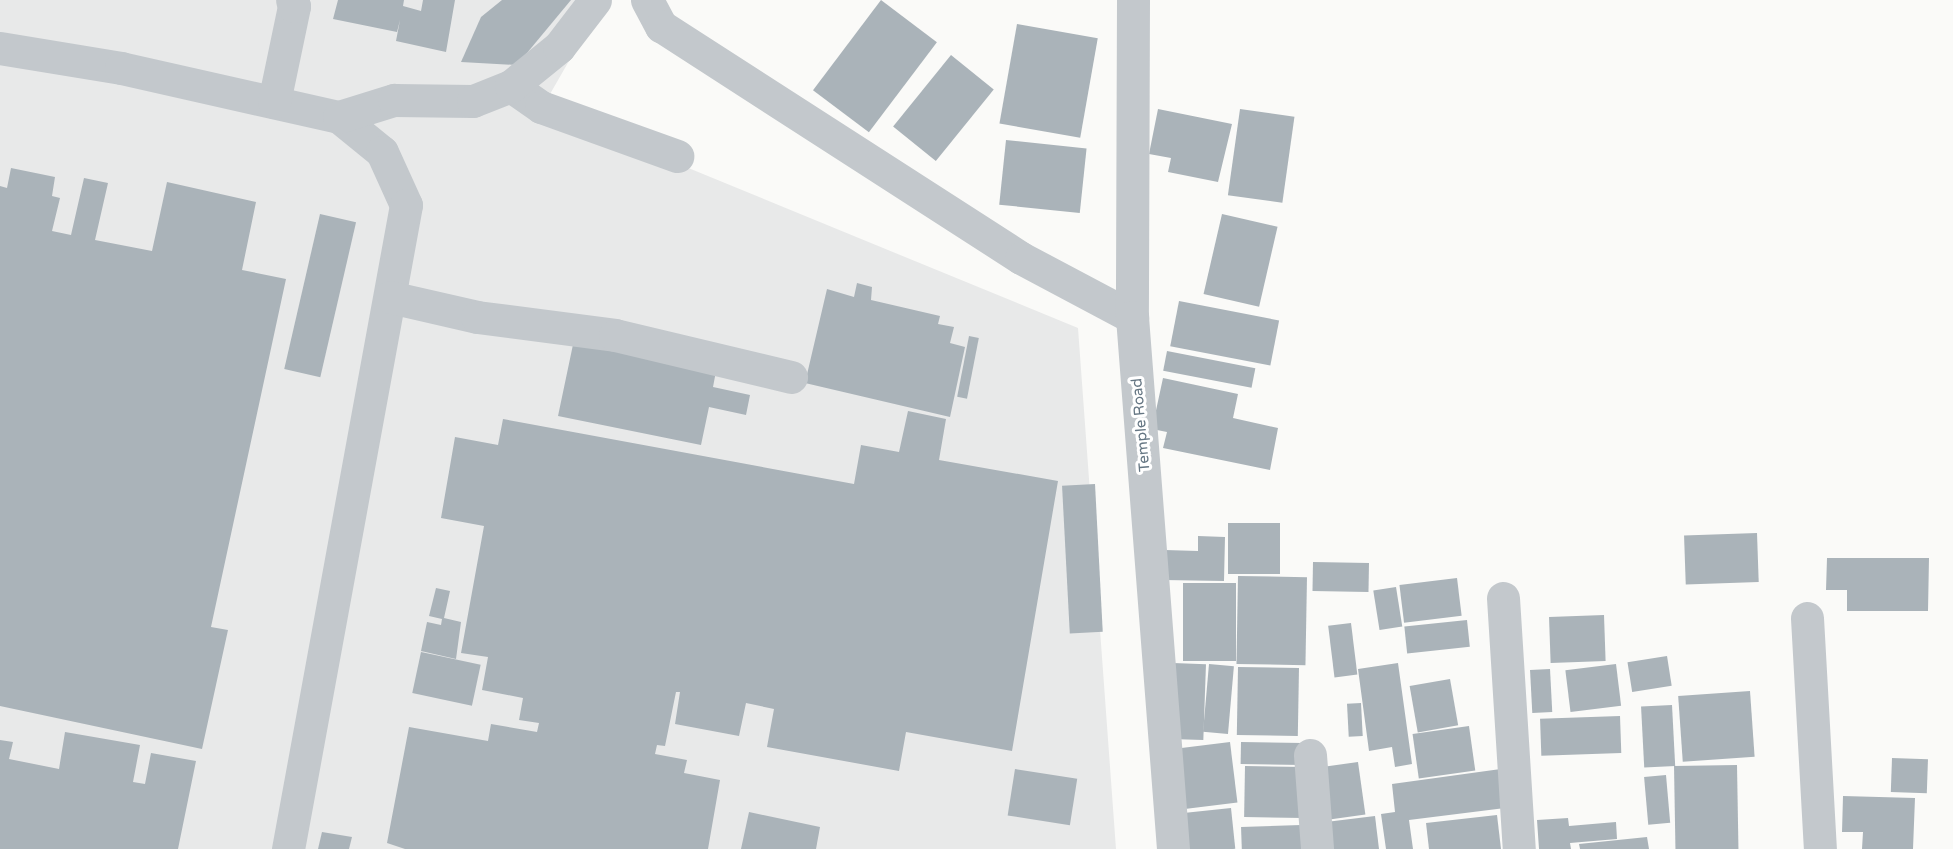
<!DOCTYPE html>
<html>
<head>
<meta charset="utf-8">
<style>
	body { margin:0 }
	#map { position:relative; width:1953px; height:849px; overflow:hidden; background:#fafaf8; font-family:"Varela Round",sans-serif }
	div>[style] { position:absolute }
	[style*='--x'] { left:calc(var(--x)*1px); top:calc(var(--y)*1px); width:calc(var(--w)*1px); rotate:calc(var(--a)*1deg) }
	.built>* { inset:0; background:#e8e9e9 }
	.building>* { inset:0; background:#aab3b9; transform-origin:0 0 }
	.minor>* { height:33px; margin:-16.5px; padding:0 16.5px; transform-origin:16.5px; border-radius:16.5px; background:#c3c8cc }
	span { translate:-50% -50%; white-space:nowrap; text-align:center; line-height:1.15; -webkit-text-stroke:6px #fff; paint-order:stroke }
	.street-label { font-size:15px; color:#657683 }
</style>
</head>
<body>
<div id="map">
	<div class="built">
		<i style="clip-path:polygon(0 0,604px 0,542px 108px,1078px 328px,1116px 849px,0 849px)"></i>
	</div>
	<div class="building">
		<i style="clip-path:polygon(338px 0,404px 0,403px 6px,421px 11px,423px 0,455px 0,446px 52px,396px 41px,400px 20px,397px 32px,333px 19px)"></i>
		<i style="clip-path:polygon(502px 0,571px 0,517px 65px,461px 62px,481px 17px)"></i>
		<i style="left:881px;top:0;width:70px;height:113px;rotate:37deg"></i>
		<i style="left:1017px;top:24px;width:82px;height:101px;rotate:10deg"></i>
		<i style="left:951px;top:55px;width:55px;height:92px;rotate:39deg"></i>
		<i style="clip-path:polygon(1158px 109px,1232px 124px,1218px 182px,1168px 172px,1171px 158px,1149px 154px)"></i>
		<i style="left:1240px;top:109px;width:55px;height:87px;rotate:8deg"></i>
		<i style="left:1006px;top:140px;width:81px;height:65px;rotate:6deg"></i>
		<i style="clip-path:polygon(11px 168px,55px 177px,52px 196px,60px 198px,52px 231px,71px 235px,84px 178px,108px 183px,95px 240px,152px 251px,167px 182px,256px 202px,242px 270px,286px 279px,211px 627px,228px 630px,202px 749px,0 706px,0 186px,7px 188px)"></i>
		<i style="left:320px;top:214px;width:37px;height:159px;rotate:13deg"></i>
		<i style="left:1222px;top:214px;width:57px;height:82px;rotate:13deg"></i>
		<i style="clip-path:polygon(857px 283px,872px 287px,871px 300px,940px 316px,938px 324px,954px 327px,950px 343px,965px 347px,950px 417px,805px 383px,827px 289px,854px 297px)"></i>
		<i style="left:1179px;top:301px;width:102px;height:46px;rotate:11deg"></i>
		<i style="clip-path:polygon(575px 335px,717px 366px,713px 387px,750px 395px,746px 415px,709px 407px,701px 445px,558px 416px)"></i>
		<i style="left:969px;top:336px;width:10px;height:62px;rotate:11deg"></i>
		<i style="left:1167px;top:351px;width:90px;height:20px;rotate:11deg"></i>
		<i style="clip-path:polygon(1163px 378px,1238px 394px,1233px 418px,1278px 428px,1270px 470px,1163px 448px,1167px 432px,1152px 429px)"></i>
		<i style="clip-path:polygon(908px 411px,946px 419px,939px 460px,1058px 481px,1012px 751px,906px 732px,899px 771px,767px 747px,774px 709px,746px 703px,739px 736px,675px 724px,680px 692px,676px 692px,665px 746px,657px 745px,655px 754px,687px 760px,684px 773px,720px 780px,708px 849px,405px 849px,387px 843px,409px 727px,488px 741px,491px 724px,537px 732px,539px 723px,519px 720px,523px 698px,482px 690px,488px 657px,461px 653px,484px 526px,441px 518px,455px 437px,498px 445px,503px 419px,854px 484px,861px 445px,899px 452px)"></i>
		<i style="left:1095px;top:484px;width:148px;height:33px;rotate:87deg"></i>
		<i style="left:1228px;top:523px;width:52px;height:51px"></i>
		<i style="left:1757px;top:533px;width:49px;height:73px;rotate:88deg"></i>
		<i style="clip-path:polygon(1198px 536px,1225px 537px,1224px 581px,1164px 580px,1165px 550px,1198px 551px)"></i>
		<i style="clip-path:polygon(1827px 558px,1929px 558px,1928px 611px,1847px 611px,1847px 590px,1826px 590px)"></i>
		<i style="left:1313px;top:562px;width:56px;height:29px;rotate:1deg"></i>
		<i style="left:1238px;top:576px;width:69px;height:88px;rotate:1deg"></i>
		<i style="left:1457px;top:578px;width:38px;height:58px;rotate:83deg"></i>
		<i style="left:1183px;top:583px;width:53px;height:78px"></i>
		<i style="left:1396px;top:587px;width:40px;height:23px;rotate:81deg"></i>
		<i style="clip-path:polygon(436px 588px,450px 591px,444px 618px,461px 622px,456px 659px,421px 651px,427px 622px,441px 625px,442px 619px,429px 616px)"></i>
		<i style="left:1604px;top:615px;width:46px;height:55px;rotate:88deg"></i>
		<i style="left:1467px;top:620px;width:27px;height:63px;rotate:84deg"></i>
		<i style="left:1351px;top:623px;width:52px;height:23px;rotate:83deg"></i>
		<i style="left:421px;top:652px;width:61px;height:42px;rotate:12deg"></i>
		<i style="left:1667px;top:656px;width:30px;height:40px;rotate:81deg"></i>
		<i style="left:1173px;top:663px;width:33px;height:76px;rotate:2deg"></i>
		<i style="clip-path:polygon(1398px 663px,1412px 764px,1395px 767px,1392px 747px,1369px 751px,1358px 669px)"></i>
		<i style="left:1209px;top:664px;width:25px;height:68px;rotate:5deg"></i>
		<i style="left:1616px;top:664px;width:42px;height:51px;rotate:83deg"></i>
		<i style="left:1238px;top:667px;width:61px;height:68px;rotate:1deg"></i>
		<i style="left:1550px;top:669px;width:43px;height:20px;rotate:87deg"></i>
		<i style="left:1450px;top:679px;width:47px;height:41px;rotate:80deg"></i>
		<i style="left:1750px;top:691px;width:66px;height:72px;rotate:86deg"></i>
		<i style="left:1361px;top:703px;width:33px;height:14px;rotate:87deg"></i>
		<i style="left:1672px;top:705px;width:61px;height:31px;rotate:87deg"></i>
		<i style="left:1620px;top:716px;width:37px;height:80px;rotate:88deg"></i>
		<i style="left:1469px;top:726px;width:45px;height:57px;rotate:82deg"></i>
		<i style="clip-path:polygon(65px 732px,140px 745px,133px 782px,145px 784px,151px 753px,196px 761px,178px 849px,0 849px,0 740px,13px 742px,9px 759px,59px 769px)"></i>
		<i style="left:1230px;top:742px;width:61px;height:53px;rotate:83deg"></i>
		<i style="left:1241px;top:742px;width:62px;height:22px;rotate:1deg"></i>
		<i style="left:1892px;top:758px;width:36px;height:34px;rotate:2deg"></i>
		<i style="left:1358px;top:762px;width:53px;height:38px;rotate:82deg"></i>
		<i style="left:1737px;top:765px;width:84px;height:63px;rotate:89deg"></i>
		<i style="left:1245px;top:766px;width:59px;height:51px;rotate:1deg"></i>
		<i style="clip-path:polygon(1508px 768px,1513px 807px,1409px 820px,1413px 849px,1386px 849px,1381px 814px,1395px 812px,1392px 784px)"></i>
		<i style="left:1015px;top:769px;width:63px;height:47px;rotate:9deg"></i>
		<i style="left:1666px;top:775px;width:48px;height:22px;rotate:85deg"></i>
		<i style="clip-path:polygon(1843px 796px,1915px 798px,1913px 849px,1862px 849px,1863px 832px,1842px 832px)"></i>
		<i style="left:1231px;top:808px;width:41px;height:50px;rotate:84deg"></i>
		<i style="clip-path:polygon(749px 812px,820px 827px,816px 849px,741px 849px)"></i>
		<i style="clip-path:polygon(1497px 815px,1501px 849px,1429px 849px,1426px 823px)"></i>
		<i style="clip-path:polygon(1375px 816px,1379px 849px,1330px 849px,1326px 822px)"></i>
		<i style="clip-path:polygon(1568px 818px,1569px 826px,1616px 822px,1617px 839px,1570px 843px,1571px 849px,1539px 849px,1537px 820px)"></i>
		<i style="left:1301px;top:825px;width:24px;height:60px;rotate:88deg"></i>
		<i style="clip-path:polygon(322px 832px,352px 837px,349px 849px,318px 849px)"></i>
		<i style="clip-path:polygon(1647px 837px,1649px 849px,1580px 849px,1579px 844px)"></i>
	</div>
	<div class="minor">
		<i style="--x:647;--y:0;--w:30;--a:62"></i>
		<i style="--x:661;--y:26;--w:428;--a:32.8"></i>
		<i style="--x:1021;--y:258;--w:126;--a:28"></i>
		<i style="--x:1133;--y:0;--w:317;--a:90.2"></i>
		<i style="--x:1132;--y:317;--w:534;--a:85.59"></i>
		<i style="--x:0;--y:48;--w:123;--a:9.4"></i>
		<i style="--x:121;--y:68;--w:223;--a:12.7"></i>
		<i style="--x:339;--y:117;--w:55;--a:39.1"></i>
		<i style="--x:382;--y:152;--w:58;--a:65.6"></i>
		<i style="--x:406;--y:205;--w:655;--a:100.38"></i>
		<i style="--x:511;--y:86;--w:37;--a:35"></i>
		<i style="--x:541;--y:107;--w:145;--a:19.8"></i>
		<i style="--x:274;--y:102;--w:98;--a:-78.2"></i>
		<i style="--x:294;--y:6;--w:6;--a:-108"></i>
		<i style="--x:339;--y:117;--w:58;--a:-17.2"></i>
		<i style="--x:394;--y:100;--w:79;--a:0.7"></i>
		<i style="--x:473;--y:101;--w:41;--a:-21.5"></i>
		<i style="--x:511;--y:86;--w:62;--a:-39.1"></i>
		<i style="--x:559;--y:47;--w:59;--a:-52.5"></i>
		<i style="--x:390;--y:297;--w:89;--a:12.9"></i>
		<i style="--x:477;--y:317;--w:139;--a:7.4"></i>
		<i style="--x:615;--y:335;--w:181;--a:13.4"></i>
		<i style="--x:1503;--y:598;--w:252;--a:86.4"></i>
		<i style="--x:1807;--y:618;--w:231;--a:86.8"></i>
		<i style="--x:1310;--y:755;--w:94;--a:85.7"></i>
	</div>
	<div class="street-label">
		<span style="left:1141px;top:425px;rotate:-95deg">Temple Road</span>
	</div>
</div>
</body>
</html>
